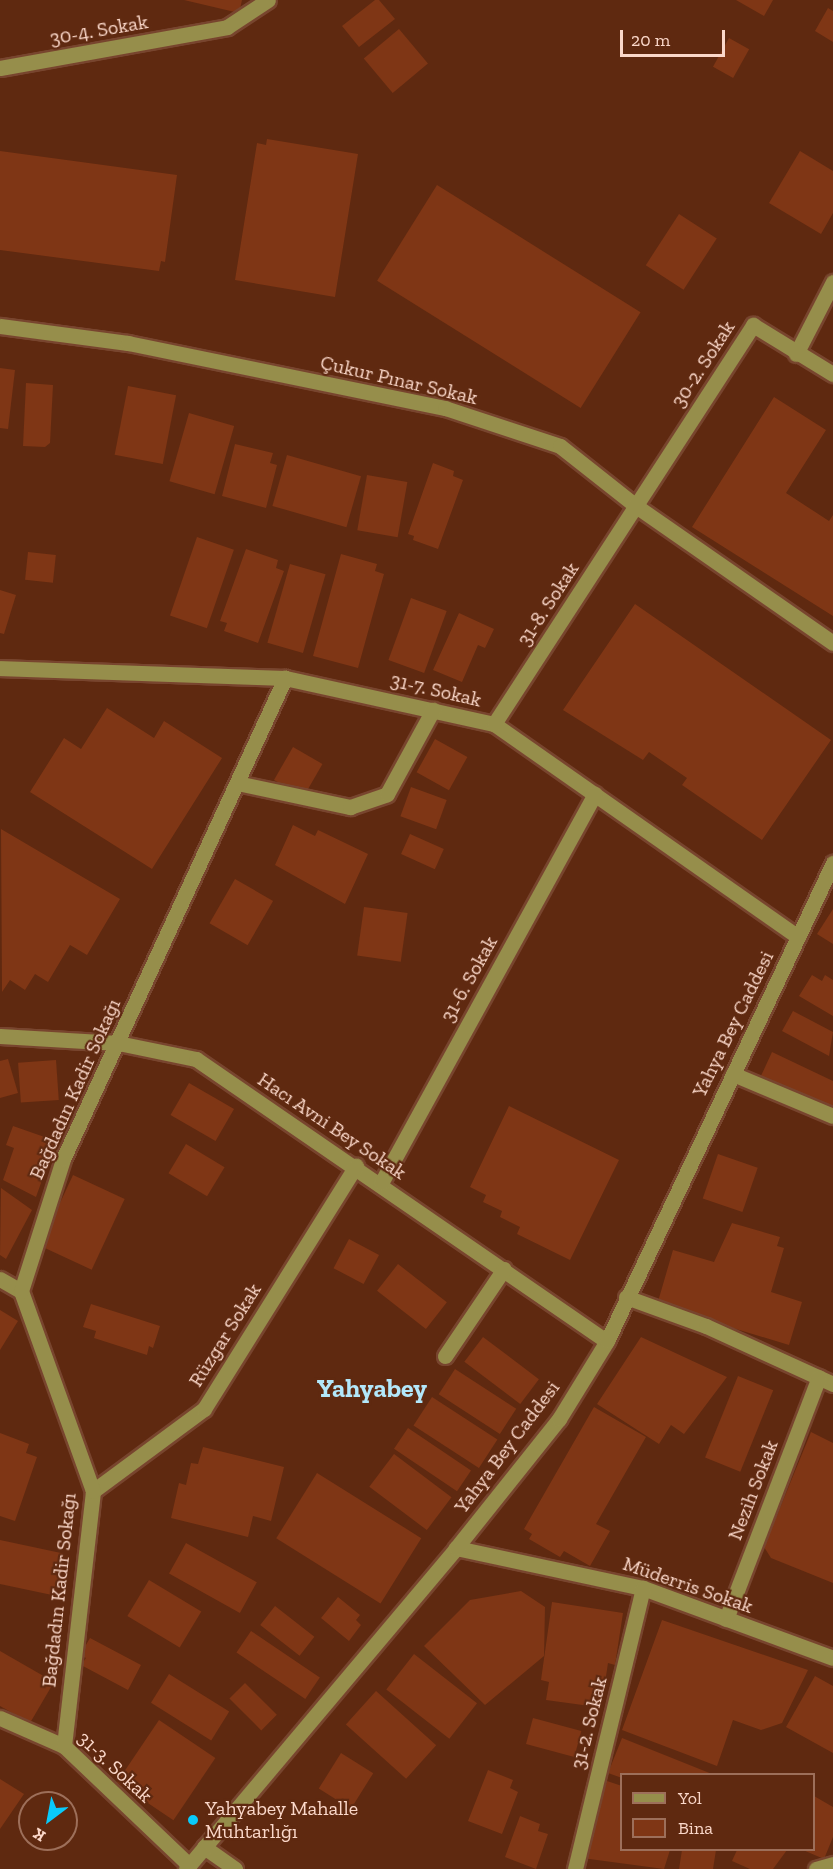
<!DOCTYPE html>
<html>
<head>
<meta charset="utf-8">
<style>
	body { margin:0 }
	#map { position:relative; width:833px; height:1869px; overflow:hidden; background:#5f2910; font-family:"Zilla Slab",serif }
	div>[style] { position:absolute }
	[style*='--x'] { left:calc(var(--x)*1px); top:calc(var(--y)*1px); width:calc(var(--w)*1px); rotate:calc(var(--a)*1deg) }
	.building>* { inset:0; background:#7f3615; transform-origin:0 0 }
	.roads { filter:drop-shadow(2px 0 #78452e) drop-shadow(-2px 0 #78452e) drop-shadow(0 2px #78452e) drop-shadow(0 -2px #78452e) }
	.minor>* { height:15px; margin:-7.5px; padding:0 7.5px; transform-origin:7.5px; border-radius:7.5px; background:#968e4b }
	.dots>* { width:16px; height:16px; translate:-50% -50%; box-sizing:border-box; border:3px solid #5f2910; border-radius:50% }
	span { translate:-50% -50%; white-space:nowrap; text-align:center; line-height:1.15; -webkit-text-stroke:4.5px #5f2910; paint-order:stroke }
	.street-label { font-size:20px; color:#fbd8ca }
	.poi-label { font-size:20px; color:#fbd8ca }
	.left { translate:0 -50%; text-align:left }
	.district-label { font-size:26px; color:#b2e7fa; font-weight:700 }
	.legend { position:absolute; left:620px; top:1773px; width:195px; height:78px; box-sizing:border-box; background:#5f2910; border:2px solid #9d6f5a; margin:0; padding:8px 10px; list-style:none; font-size:18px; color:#fbd8ca }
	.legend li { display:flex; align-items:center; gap:12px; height:30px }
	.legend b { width:30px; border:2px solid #9d6f5a }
	.north { position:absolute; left:18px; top:1791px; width:60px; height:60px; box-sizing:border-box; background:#5f2910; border:2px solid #9d6f5a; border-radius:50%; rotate:212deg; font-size:16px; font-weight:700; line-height:24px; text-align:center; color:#fbd8ca }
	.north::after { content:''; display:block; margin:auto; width:21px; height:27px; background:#09cafa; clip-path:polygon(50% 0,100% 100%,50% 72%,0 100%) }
	.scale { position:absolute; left:620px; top:30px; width:105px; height:27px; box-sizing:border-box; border:3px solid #fbd8ca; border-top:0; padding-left:8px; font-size:18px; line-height:21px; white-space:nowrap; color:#fbd8ca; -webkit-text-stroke:4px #5f2910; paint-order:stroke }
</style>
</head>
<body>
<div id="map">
	<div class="building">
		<i style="clip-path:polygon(184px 0,242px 0,239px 13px)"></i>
		<i style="clip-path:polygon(375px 0,379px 0,395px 19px,359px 47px,342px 26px)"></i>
		<i style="clip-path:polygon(736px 0,773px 0,764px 16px)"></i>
		<i style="clip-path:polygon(828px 8px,833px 11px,833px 42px,815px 31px)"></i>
		<i style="left:399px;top:29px;width:45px;height:46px;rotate:50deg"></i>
		<i style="left:729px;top:38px;width:23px;height:33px;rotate:29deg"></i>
		<i style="clip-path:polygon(267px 139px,358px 154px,335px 297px,235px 280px,257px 143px,266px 145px)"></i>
		<i style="clip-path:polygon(0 151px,177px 175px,165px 262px,161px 261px,159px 271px,0 250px)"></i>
		<i style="clip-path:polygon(800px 151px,833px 171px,833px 213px,821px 234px,769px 203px)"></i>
		<i style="left:437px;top:185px;width:240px;height:113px;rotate:32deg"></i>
		<i style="left:679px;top:214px;width:45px;height:61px;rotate:33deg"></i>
		<i style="clip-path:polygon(0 368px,15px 370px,8px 429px,0 428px)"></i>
		<i style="clip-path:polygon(26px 383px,53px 385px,50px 443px,45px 447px,23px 446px)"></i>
		<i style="left:128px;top:386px;width:49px;height:70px;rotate:11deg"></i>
		<i style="clip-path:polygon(774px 397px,826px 430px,786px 493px,829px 521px,833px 515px,833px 616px,692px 527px)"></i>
		<i style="left:189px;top:413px;width:47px;height:71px;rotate:16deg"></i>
		<i style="clip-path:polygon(235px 444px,273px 453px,270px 463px,277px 465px,266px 508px,222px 496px)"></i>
		<i style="left:287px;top:455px;width:77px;height:53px;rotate:16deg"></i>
		<i style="clip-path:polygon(433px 463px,454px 471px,453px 476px,463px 480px,438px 549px,413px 540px,414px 536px,408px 534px)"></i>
		<i style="left:367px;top:475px;width:41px;height:56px;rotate:10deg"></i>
		<i style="left:197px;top:537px;width:39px;height:83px;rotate:19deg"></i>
		<i style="clip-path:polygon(246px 549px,278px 560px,276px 568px,284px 571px,258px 643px,224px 631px,227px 623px,220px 621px)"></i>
		<i style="left:28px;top:552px;width:28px;height:28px;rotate:6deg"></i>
		<i style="clip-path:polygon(341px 554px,377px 564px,375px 571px,384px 574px,358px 668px,313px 656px)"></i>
		<i style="left:290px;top:564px;width:37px;height:82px;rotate:16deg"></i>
		<i style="clip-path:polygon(0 590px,16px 595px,4px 634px,0 633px)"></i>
		<i style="left:411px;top:598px;width:38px;height:66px;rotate:20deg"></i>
		<i style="clip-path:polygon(635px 604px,831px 740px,762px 840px,682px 785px,687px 778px,649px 752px,643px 760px,563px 710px)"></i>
		<i style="clip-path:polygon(459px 613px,494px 629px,485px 648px,478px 645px,462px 682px,433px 670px)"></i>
		<i style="clip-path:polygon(107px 708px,154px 738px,164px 721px,222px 758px,152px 869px,30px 792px,64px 738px,81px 749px)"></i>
		<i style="left:435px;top:739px;width:37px;height:38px;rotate:29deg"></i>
		<i style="left:293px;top:747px;width:34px;height:38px;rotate:30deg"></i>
		<i style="left:411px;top:787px;width:38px;height:31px;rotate:20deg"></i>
		<i style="clip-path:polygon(293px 825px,315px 836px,318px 830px,368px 854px,345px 904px,275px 865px)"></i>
		<i style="clip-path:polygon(1px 829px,120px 899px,87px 955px,70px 945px,48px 982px,35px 974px,25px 990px,10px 980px,2px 992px)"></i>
		<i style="left:410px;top:834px;width:37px;height:22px;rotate:24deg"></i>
		<i style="left:235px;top:879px;width:44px;height:51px;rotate:30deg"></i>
		<i style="left:364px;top:907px;width:44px;height:49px;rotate:8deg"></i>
		<i style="clip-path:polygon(833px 909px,833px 944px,817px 934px)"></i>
		<i style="clip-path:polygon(812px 975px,822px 981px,825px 975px,833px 980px,833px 1016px,799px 996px)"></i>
		<i style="clip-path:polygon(793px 1011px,833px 1032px,829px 1056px,782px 1031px)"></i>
		<i style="clip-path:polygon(772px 1052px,833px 1081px,833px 1113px,760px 1078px)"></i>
		<i style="clip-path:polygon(8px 1059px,18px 1093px,0 1098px,0 1061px)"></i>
		<i style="left:56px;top:1060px;width:40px;height:38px;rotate:86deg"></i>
		<i style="left:189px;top:1083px;width:52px;height:37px;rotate:30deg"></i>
		<i style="clip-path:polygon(509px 1106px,619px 1160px,570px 1260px,517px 1234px,520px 1227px,500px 1217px,502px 1211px,483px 1202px,486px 1195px,470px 1187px)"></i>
		<i style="clip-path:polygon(13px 1126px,56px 1141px,36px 1197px,3px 1180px,14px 1148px,6px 1145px)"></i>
		<i style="left:186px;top:1144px;width:45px;height:34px;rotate:31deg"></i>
		<i style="left:718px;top:1154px;width:42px;height:47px;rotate:19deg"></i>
		<i style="left:73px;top:1175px;width:57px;height:78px;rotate:25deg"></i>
		<i style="clip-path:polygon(1px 1188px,32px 1210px,6px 1259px,0 1255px)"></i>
		<i style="clip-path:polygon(732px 1223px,780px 1237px,777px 1246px,784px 1248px,771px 1292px,802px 1302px,789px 1345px,657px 1305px,673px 1250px,714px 1262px)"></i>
		<i style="left:349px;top:1239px;width:34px;height:33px;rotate:28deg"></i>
		<i style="left:398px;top:1264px;width:62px;height:34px;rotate:38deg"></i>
		<i style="clip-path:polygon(91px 1304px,160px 1326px,153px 1348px,149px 1346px,147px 1355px,94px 1338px,96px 1331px,83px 1327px)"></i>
		<i style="clip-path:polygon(0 1310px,18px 1321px,0 1350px)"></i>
		<i style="left:483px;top:1337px;width:70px;height:31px;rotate:37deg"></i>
		<i style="clip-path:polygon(641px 1337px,727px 1377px,684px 1434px,671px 1425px,659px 1444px,597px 1404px)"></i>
		<i style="left:455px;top:1369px;width:73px;height:30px;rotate:33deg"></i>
		<i style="left:738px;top:1376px;width:38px;height:88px;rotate:22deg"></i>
		<i style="left:432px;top:1397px;width:78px;height:34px;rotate:33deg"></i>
		<i style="clip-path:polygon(594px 1407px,646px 1437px,596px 1524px,610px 1531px,590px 1566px,564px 1551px,560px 1557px,529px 1539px,532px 1534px,524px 1529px)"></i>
		<i style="left:408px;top:1428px;width:76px;height:25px;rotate:34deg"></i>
		<i style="clip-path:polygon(811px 1432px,833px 1443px,833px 1583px,771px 1558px,764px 1547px)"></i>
		<i style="clip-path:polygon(0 1433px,29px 1444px,26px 1453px,37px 1457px,15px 1521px,0 1516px)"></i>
		<i style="clip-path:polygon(203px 1447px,284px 1467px,271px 1521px,253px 1516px,248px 1537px,171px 1518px,179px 1483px,186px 1485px,191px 1463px,198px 1464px)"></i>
		<i style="left:394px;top:1454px;width:72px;height:41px;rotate:37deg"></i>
		<i style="left:317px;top:1473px;width:123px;height:77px;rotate:32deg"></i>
		<i style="left:0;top:1540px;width:66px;height:43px;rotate:12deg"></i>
		<i style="left:186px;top:1543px;width:81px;height:35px;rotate:29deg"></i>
		<i style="left:149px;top:1580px;width:61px;height:42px;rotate:31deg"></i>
		<i style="clip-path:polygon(521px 1591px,545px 1607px,544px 1656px,485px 1705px,424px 1646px,470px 1600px)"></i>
		<i style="clip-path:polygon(338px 1597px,360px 1615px,356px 1620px,361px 1625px,349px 1641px,321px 1618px)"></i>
		<i style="clip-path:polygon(552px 1602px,623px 1613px,615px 1665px,608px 1663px,602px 1703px,591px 1701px,590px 1706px,546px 1700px,549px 1682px,541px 1680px)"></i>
		<i style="left:275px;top:1606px;width:50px;height:24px;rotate:38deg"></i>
		<i style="clip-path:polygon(662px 1620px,808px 1670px,782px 1723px,761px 1730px,733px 1720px,717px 1766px,622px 1730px)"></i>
		<i style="left:251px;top:1631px;width:83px;height:26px;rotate:34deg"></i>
		<i style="clip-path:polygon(90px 1638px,141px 1665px,128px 1690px,81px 1665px,86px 1658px,80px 1655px)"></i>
		<i style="clip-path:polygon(0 1651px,54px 1682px,30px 1723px,0 1706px)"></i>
		<i style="left:414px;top:1654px;width:80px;height:45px;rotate:38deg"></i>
		<i style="left:169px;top:1674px;width:71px;height:34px;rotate:32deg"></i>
		<i style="clip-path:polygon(815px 1676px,833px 1686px,833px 1753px,786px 1727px)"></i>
		<i style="left:245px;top:1683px;width:45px;height:22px;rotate:45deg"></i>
		<i style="left:376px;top:1691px;width:81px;height:45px;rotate:42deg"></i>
		<i style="left:533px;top:1718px;width:50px;height:27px;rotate:15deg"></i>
		<i style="left:159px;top:1720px;width:68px;height:75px;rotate:34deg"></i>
		<i style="clip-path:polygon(622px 1738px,712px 1774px,622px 1774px,622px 1778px,608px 1773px)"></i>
		<i style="left:341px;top:1753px;width:38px;height:42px;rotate:32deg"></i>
		<i style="clip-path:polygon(488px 1770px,513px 1780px,510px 1788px,518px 1792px,502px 1834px,468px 1821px)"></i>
		<i style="clip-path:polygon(0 1779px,24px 1794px,0 1829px)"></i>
		<i style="clip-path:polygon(607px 1781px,622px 1786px,622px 1850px,670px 1850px,664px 1869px,582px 1858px)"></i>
		<i style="clip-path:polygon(814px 1796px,833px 1807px,833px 1837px,824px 1859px,803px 1850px,814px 1850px)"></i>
		<i style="clip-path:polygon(520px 1816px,540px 1824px,538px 1831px,548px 1834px,536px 1869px,505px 1857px)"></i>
		<i style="clip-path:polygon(682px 1850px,716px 1850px,713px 1869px,679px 1869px)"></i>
		<i style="clip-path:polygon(737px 1850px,787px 1850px,773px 1869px,750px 1869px,732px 1861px)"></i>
	</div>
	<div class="roads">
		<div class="minor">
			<i style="--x:0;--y:68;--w:231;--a:-10.2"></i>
			<i style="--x:227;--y:27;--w:49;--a:-33.4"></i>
			<i style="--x:0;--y:326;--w:129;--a:7.6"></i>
			<i style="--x:128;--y:343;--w:324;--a:11.6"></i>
			<i style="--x:445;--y:408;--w:121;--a:18.3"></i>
			<i style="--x:560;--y:446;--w:97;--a:38.3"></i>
			<i style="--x:636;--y:506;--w:240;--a:34.8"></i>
			<i style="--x:796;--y:354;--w:81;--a:-62.8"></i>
			<i style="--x:0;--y:668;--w:285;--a:2"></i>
			<i style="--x:285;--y:678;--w:214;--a:12.4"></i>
			<i style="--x:494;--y:724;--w:371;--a:35"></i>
			<i style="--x:494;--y:724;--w:476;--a:-57"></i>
			<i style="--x:753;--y:325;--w:94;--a:31.5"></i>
			<i style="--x:237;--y:783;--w:116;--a:12"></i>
			<i style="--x:350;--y:807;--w:39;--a:-19"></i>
			<i style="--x:387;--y:794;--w:96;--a:-61.3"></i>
			<i style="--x:0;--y:1036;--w:118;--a:3.4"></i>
			<i style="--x:118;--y:1043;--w:80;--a:11.6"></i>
			<i style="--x:196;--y:1059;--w:498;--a:34.5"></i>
			<i style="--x:733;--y:1074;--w:108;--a:22.8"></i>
			<i style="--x:381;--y:1183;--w:444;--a:-61.2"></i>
			<i style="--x:0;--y:1279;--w:24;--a:30"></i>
			<i style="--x:626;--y:1297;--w:85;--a:19.9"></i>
			<i style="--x:706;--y:1326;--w:140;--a:24.5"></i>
			<i style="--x:445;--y:1356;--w:105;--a:-55.9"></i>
			<i style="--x:93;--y:1491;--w:138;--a:-36.5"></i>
			<i style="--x:204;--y:1409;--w:287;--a:-58"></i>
			<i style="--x:456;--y:1548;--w:191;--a:12.1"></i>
			<i style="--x:643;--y:1588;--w:202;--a:20.2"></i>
			<i style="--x:726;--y:1619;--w:259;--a:-69"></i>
			<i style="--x:0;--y:1718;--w:70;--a:23.6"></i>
			<i style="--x:64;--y:1746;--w:173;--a:43.6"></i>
			<i style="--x:64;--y:1746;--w:257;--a:-83.5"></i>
			<i style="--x:93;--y:1491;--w:213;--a:-109.8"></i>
			<i style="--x:21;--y:1291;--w:139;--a:-72.3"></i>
			<i style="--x:63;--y:1159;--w:530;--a:-65.22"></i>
			<i style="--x:204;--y:1847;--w:38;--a:35"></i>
			<i style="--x:186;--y:1869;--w:419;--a:-49.9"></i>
			<i style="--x:456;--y:1548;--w:165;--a:-51.4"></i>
			<i style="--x:559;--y:1419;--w:92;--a:-58.4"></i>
			<i style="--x:607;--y:1341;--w:529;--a:-64.7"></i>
			<i style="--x:575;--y:1869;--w:289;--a:-76.4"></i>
			<i style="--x:816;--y:1869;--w:18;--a:-16"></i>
		</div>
	</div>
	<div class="dots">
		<i style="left:193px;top:1820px;background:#09cafa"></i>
	</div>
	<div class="street-label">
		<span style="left:99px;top:30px;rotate:-10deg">30-4. Sokak</span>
		<span style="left:703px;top:364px;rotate:-57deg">30-2. Sokak</span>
		<span style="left:399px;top:380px;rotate:13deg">Çukur Pınar Sokak</span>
		<span style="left:548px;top:604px;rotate:-57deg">31-8. Sokak</span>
		<span style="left:436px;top:690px;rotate:13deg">31-7. Sokak</span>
		<span style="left:469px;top:979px;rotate:-61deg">31-6. Sokak</span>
		<span style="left:733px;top:1024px;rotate:-64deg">Yahya Bey Caddesi</span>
		<span style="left:75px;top:1089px;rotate:-66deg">Bağdadın Kadir Sokağı</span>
		<span style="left:332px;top:1126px;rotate:34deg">Hacı Avni Bey Sokak</span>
		<span style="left:225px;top:1335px;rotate:-58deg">Rüzgar Sokak</span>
		<span style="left:507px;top:1447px;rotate:-53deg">Yahya Bey Caddesi</span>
		<span style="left:753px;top:1490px;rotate:-69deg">Nezih Sokak</span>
		<span style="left:688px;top:1585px;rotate:19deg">Müderris Sokak</span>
		<span style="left:59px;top:1590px;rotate:-84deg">Bağdadın Kadir Sokağı</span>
		<span style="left:589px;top:1723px;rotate:-76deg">31-2. Sokak</span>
		<span style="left:115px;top:1767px;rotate:43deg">31-3. Sokak</span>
	</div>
	<div class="poi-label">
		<span class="left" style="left:205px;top:1820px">Yahyabey Mahalle<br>Muhtarlığı</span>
	</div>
	<div class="district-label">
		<span style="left:372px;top:1389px">Yahyabey</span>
	</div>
	<ul class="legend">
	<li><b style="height:8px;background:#968e4b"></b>Yol</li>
	<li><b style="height:16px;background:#7f3615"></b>Bina</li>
	</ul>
	<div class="north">K</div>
	<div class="scale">20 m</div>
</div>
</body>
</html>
